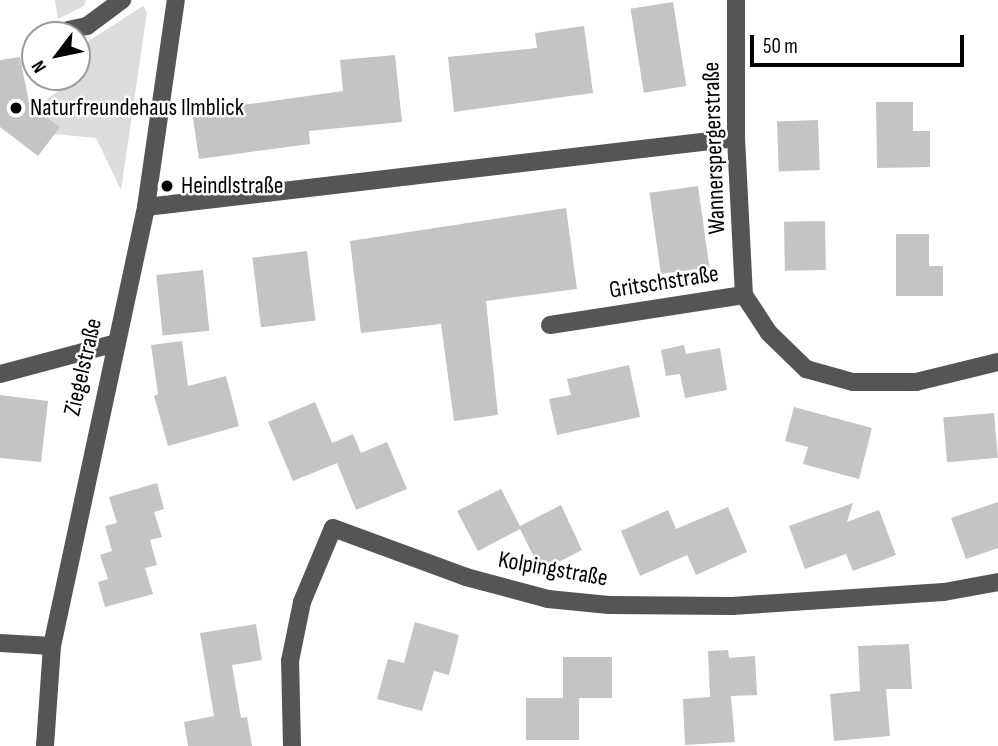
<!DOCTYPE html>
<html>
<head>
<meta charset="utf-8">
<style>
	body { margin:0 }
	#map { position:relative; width:998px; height:746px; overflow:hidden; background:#fff; font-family:"Sofia Sans Condensed",sans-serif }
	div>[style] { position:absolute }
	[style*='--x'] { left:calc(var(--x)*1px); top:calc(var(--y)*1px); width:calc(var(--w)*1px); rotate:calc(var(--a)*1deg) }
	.green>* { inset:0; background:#dcdcdc }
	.building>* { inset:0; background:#c4c4c4; transform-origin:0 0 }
	.minor>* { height:18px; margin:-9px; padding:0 9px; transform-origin:9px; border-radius:9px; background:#555 }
	.dots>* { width:19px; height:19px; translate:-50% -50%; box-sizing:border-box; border:4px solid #fff; border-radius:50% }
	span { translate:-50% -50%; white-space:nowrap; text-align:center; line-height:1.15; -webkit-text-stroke:5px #fff; paint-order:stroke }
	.poi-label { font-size:24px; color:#000 }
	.left { translate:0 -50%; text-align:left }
	.street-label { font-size:24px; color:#000 }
	.north { position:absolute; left:21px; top:21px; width:70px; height:70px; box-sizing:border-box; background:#fff; border:2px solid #999; border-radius:50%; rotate:238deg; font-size:19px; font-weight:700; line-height:28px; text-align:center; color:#000 }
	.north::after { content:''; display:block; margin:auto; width:24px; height:32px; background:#000; clip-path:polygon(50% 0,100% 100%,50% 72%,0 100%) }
	.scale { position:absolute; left:750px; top:35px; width:214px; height:32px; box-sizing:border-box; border:4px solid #000; border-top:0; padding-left:9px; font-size:21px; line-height:24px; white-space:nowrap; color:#000; -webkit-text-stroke:5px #fff; paint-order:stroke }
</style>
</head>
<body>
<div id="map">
	<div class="green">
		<i style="clip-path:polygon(55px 0,86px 0,84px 6px,58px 19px)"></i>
		<i style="clip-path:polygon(143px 6px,147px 12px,121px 190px,96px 138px,54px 134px,59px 126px,35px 108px,77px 77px,87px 42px)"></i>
	</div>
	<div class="building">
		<i style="left:673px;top:2px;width:85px;height:43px;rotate:81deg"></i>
		<i style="clip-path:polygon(584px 26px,593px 93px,454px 112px,448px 57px,537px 48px,535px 33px)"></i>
		<i style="clip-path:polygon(395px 55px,402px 122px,309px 131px,310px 144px,199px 159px,192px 112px,343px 91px,340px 60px)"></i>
		<i style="clip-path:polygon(20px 57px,29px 103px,60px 127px,38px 156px,0 127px,0 60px)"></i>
		<i style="clip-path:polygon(876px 102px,913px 102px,913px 131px,930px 131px,930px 167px,877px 168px)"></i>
		<i style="left:818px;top:120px;width:50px;height:41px;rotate:88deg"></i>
		<i style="left:698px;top:186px;width:82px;height:49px;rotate:82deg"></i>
		<i style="clip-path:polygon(566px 208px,577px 289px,486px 301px,498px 415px,454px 421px,441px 324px,361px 333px,350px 241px)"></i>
		<i style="left:825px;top:221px;width:49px;height:41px;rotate:89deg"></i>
		<i style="clip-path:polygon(896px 234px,929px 234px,929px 266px,943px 266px,943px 296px,896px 296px)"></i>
		<i style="left:307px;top:251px;width:70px;height:55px;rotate:83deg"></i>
		<i style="left:203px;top:270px;width:61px;height:47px;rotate:84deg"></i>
		<i style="clip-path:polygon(182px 341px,188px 386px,226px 376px,239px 426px,168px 446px,154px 396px,158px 394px,151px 345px)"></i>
		<i style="clip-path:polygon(684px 345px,686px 354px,720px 348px,727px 390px,685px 398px,680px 374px,666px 376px,661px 350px)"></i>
		<i style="clip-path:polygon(629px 365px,640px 417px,557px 435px,549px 399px,571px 395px,567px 379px)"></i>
		<i style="clip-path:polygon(0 395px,48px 401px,41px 462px,0 458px)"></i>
		<i style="clip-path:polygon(315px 402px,332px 443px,353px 434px,361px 453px,387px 442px,407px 489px,356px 510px,337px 463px,293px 481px,268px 422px)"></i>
		<i style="clip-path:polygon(794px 407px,872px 428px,859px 479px,803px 464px,808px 447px,785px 441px)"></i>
		<i style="left:994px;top:413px;width:45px;height:51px;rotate:85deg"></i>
		<i style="clip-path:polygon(157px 483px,164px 509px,154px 512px,162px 537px,150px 540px,157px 565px,145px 568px,153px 594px,105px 607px,98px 582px,108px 579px,100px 555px,112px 551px,105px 526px,117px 523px,109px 497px)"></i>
		<i style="clip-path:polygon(501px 489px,520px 526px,561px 505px,582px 550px,541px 571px,520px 529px,478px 551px,457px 511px)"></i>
		<i style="clip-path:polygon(998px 502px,998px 548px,966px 559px,951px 518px)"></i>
		<i style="clip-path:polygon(853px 503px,847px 522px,879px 510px,896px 555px,853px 571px,846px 554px,805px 569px,789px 526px)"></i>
		<i style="clip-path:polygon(728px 507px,747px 552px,696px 575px,687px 555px,640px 576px,621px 531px,668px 510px,676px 529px)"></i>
		<i style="clip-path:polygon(415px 622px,459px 635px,449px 675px,434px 671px,422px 711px,377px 699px,388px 659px,404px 663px)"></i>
		<i style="clip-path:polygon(256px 624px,262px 660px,232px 665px,241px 718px,247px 717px,252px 746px,188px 746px,184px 722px,214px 716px,200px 633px)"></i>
		<i style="clip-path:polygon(909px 644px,912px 689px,886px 689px,890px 736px,834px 741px,830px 694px,860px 691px,858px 646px)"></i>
		<i style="clip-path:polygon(728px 650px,729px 658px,755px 656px,757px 695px,731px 696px,735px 742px,685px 745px,683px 699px,710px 697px,708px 651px)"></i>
		<i style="left:563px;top:657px;width:49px;height:41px"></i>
		<i style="left:526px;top:698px;width:53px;height:42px"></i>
	</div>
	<div class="minor">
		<i style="--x:736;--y:0;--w:138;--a:90"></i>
		<i style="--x:736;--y:138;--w:157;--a:87.1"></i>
		<i style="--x:744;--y:295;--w:45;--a:56.7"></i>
		<i style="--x:769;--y:333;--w:52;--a:44.2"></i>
		<i style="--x:806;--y:369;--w:49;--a:15.5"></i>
		<i style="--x:853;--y:382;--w:63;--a:0"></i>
		<i style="--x:916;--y:382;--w:84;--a:-13.7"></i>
		<i style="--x:68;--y:30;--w:19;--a:-12"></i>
		<i style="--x:87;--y:26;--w:44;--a:-36.6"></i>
		<i style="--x:146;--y:207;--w:594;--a:-6.67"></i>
		<i style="--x:550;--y:325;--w:196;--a:-8.8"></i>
		<i style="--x:0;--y:374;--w:117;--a:-14.9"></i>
		<i style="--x:0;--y:643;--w:52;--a:3.3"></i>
		<i style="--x:45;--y:746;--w:100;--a:-86"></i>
		<i style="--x:52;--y:646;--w:449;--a:-77.9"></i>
		<i style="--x:146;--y:207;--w:209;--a:-81.8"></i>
		<i style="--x:292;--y:746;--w:85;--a:-91.3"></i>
		<i style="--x:290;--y:661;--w:60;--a:-78.5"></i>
		<i style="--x:302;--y:602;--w:80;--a:-67.3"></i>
		<i style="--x:333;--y:528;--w:142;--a:20.2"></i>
		<i style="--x:466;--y:577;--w:85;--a:15"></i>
		<i style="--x:548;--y:599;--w:61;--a:5.6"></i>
		<i style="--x:609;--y:605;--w:123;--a:0.5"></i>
		<i style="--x:732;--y:606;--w:212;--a:-3.8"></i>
		<i style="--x:944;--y:592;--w:55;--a:-10.5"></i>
	</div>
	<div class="dots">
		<i style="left:16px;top:108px;background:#000"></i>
		<i style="left:167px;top:186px;background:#000"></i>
	</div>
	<div class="poi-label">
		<span class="left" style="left:30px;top:108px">Naturfreundehaus Ilmblick</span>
		<span class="left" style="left:181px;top:186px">Heindlstraße</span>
	</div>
	<div class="street-label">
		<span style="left:714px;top:148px;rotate:-92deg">Wannerspergerstraße</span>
		<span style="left:664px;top:282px;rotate:-9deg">Gritschstraße</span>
		<span style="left:83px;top:367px;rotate:-77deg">Ziegelstraße</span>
		<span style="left:553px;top:569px;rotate:10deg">Kolpingstraße</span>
	</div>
	<div class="north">N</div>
	<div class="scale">50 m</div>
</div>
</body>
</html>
